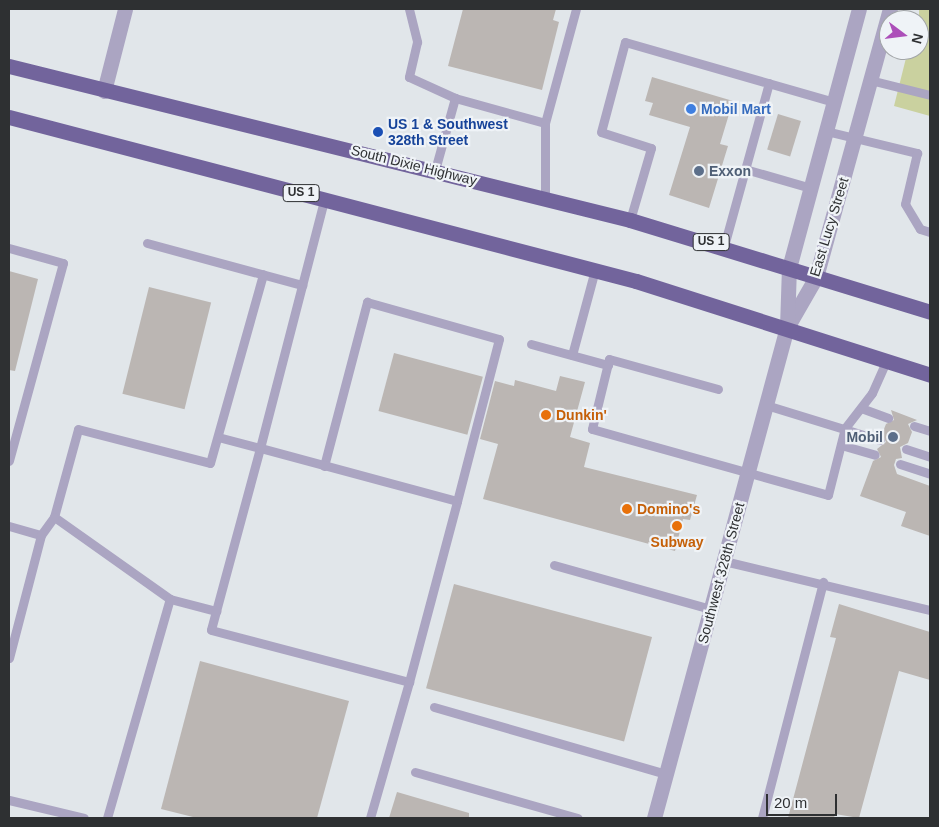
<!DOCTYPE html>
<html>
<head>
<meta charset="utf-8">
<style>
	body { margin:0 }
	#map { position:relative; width:939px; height:827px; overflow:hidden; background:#e1e6ea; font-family:Arial,sans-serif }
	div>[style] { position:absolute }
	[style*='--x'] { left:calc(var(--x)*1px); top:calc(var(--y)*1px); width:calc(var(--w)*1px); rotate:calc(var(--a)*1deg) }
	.green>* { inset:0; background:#cad19f }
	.building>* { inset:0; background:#bbb6b3; transform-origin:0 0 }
	.service>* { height:9px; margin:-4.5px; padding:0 4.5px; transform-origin:4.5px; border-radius:4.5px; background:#aba5c2 }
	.minor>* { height:15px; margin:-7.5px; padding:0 7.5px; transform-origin:7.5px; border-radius:7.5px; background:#aba5c2 }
	.tertiary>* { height:15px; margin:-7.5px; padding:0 7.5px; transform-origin:7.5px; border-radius:7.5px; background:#aba5c2 }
	.trunk>* { height:15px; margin:-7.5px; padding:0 7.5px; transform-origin:7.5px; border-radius:7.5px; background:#72649c }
	.dots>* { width:14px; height:14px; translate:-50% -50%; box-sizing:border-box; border:2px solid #eff3f7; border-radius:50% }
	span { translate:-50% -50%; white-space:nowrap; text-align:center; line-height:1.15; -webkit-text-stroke:4.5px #eff3f7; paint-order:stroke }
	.shield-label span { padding:1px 4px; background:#eff3f7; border:1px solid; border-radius:4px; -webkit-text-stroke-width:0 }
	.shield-label { font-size:12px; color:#2e3032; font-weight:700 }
	.shop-label { font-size:14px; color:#366cbe; font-weight:700 }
	.left { translate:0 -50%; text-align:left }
	.transit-label { font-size:14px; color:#164399; font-weight:700 }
	.street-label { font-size:14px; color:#2e3032 }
	.service-label { font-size:14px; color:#4e5e75; font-weight:700 }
	.right { translate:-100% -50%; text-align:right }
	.food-label { font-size:14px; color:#c56008; font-weight:700 }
	.frame { position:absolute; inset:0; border:10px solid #2e3032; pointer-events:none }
	.north { position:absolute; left:879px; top:10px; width:50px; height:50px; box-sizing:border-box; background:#eff3f7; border:1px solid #a2a5a8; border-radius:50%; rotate:105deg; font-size:14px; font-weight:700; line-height:20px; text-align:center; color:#2e3032 }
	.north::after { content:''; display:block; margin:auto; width:18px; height:22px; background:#ac4fb9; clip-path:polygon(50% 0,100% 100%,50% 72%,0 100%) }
	.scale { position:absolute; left:766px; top:794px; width:71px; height:22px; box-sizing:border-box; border:2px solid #2e3032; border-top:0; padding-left:6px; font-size:15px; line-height:18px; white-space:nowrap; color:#2e3032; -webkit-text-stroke:4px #eff3f7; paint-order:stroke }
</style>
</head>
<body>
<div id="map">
	<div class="green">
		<i style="clip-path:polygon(919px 9px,930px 9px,930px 116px,894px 106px,908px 50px,919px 50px)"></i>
	</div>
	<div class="building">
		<i style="clip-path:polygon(463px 9px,556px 9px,553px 20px,559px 22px,542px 90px,448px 66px)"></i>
		<i style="clip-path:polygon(652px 77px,733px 101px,720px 144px,728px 146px,709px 208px,669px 195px,690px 127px,649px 115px,653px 103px,645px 101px)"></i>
		<i style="left:778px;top:114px;width:24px;height:37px;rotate:17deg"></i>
		<i style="clip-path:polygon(9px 271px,38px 279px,15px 371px,9px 370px)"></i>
		<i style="left:149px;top:287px;width:64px;height:110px;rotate:14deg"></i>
		<i style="left:394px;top:353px;width:92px;height:60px;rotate:15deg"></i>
		<i style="clip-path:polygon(560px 376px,585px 382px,570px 437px,590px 443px,584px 467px,697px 495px,690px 520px,683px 519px,675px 551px,483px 499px,498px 444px,480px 439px,495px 381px,514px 386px,515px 380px,556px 391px)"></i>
		<i style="clip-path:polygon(891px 410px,917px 420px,908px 424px,912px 432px,908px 443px,900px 447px,902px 458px,896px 459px,894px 465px,897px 474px,930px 486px,930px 536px,901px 526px,906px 512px,860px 496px,873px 461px,881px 457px,877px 449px,886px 442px,882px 434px,886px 424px,894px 420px)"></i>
		<i style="left:454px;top:584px;width:205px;height:108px;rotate:15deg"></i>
		<i style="clip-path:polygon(839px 604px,930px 632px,930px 680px,899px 671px,859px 818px,835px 814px,834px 818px,788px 818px,836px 638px,830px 637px)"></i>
		<i style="clip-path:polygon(200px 661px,349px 701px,317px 818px,197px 818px,161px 809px)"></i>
		<i style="clip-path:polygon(397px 792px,469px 813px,469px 818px,389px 818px)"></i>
	</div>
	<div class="service">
		<i style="--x:409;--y:9;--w:34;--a:76"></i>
		<i style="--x:417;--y:42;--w:36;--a:103"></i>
		<i style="--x:409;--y:77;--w:51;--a:24.5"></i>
		<i style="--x:455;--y:98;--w:93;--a:15.5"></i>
		<i style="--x:545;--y:123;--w:118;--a:-74.8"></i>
		<i style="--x:870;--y:80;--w:62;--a:14"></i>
		<i style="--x:545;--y:123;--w:75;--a:90"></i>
		<i style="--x:826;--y:131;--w:94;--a:13.6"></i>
		<i style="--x:917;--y:153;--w:52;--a:103.2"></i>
		<i style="--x:905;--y:204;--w:29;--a:59"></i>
		<i style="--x:920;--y:229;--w:10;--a:17"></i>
		<i style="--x:745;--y:169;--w:69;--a:16.1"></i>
		<i style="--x:435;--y:170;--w:75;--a:-74.5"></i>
		<i style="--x:630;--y:220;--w:75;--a:-73.7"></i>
		<i style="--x:651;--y:148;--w:52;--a:-162.3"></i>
		<i style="--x:601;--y:132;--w:93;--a:-75.1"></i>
		<i style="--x:625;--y:42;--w:217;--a:16"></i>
		<i style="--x:147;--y:243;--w:161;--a:15.2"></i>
		<i style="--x:724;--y:246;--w:169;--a:-74.6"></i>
		<i style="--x:9;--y:248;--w:56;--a:15.5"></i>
		<i style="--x:63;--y:263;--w:205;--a:105.3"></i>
		<i style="--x:531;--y:344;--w:80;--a:15.3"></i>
		<i style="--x:572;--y:355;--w:88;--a:-74.9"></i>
		<i style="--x:718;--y:389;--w:113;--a:-164.6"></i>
		<i style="--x:609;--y:359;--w:72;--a:103.7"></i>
		<i style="--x:592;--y:429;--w:245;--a:15.6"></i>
		<i style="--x:828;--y:495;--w:69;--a:-75.8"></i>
		<i style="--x:845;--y:428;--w:44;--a:-52.4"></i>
		<i style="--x:872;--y:393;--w:35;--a:-66"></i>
		<i style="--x:766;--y:405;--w:119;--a:17.1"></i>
		<i style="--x:861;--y:408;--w:29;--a:20"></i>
		<i style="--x:914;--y:426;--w:17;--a:17"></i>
		<i style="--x:218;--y:437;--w:43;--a:14.7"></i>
		<i style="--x:260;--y:448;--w:188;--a:105.1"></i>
		<i style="--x:211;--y:630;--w:205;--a:14.7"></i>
		<i style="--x:409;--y:682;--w:187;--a:-75.1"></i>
		<i style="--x:841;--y:445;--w:35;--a:16"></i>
		<i style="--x:906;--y:449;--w:25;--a:18"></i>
		<i style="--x:900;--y:464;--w:32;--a:18"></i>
		<i style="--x:324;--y:466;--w:170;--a:-75.3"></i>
		<i style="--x:367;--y:302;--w:137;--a:15.7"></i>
		<i style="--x:499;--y:339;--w:167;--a:104.5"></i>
		<i style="--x:457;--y:501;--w:204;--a:-164.9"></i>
		<i style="--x:260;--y:448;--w:256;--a:-75.5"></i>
		<i style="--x:9;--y:526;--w:33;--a:16"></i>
		<i style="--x:724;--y:561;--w:212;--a:13.4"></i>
		<i style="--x:554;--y:565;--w:163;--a:15.7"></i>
		<i style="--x:170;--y:599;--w:142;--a:-144.7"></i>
		<i style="--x:54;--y:517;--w:91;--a:-74.7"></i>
		<i style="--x:78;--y:429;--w:136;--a:14.4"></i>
		<i style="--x:210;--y:463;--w:196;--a:-74.3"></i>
		<i style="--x:9;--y:658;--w:127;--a:-75.4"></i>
		<i style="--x:41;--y:535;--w:22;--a:-54"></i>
		<i style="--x:434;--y:707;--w:241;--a:16.1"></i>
		<i style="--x:415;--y:772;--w:169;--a:15.8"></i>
		<i style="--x:9;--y:800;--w:77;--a:13.5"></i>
		<i style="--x:107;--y:818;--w:228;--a:-74"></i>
		<i style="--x:170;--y:599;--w:48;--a:14.6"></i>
		<i style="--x:370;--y:818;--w:141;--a:-74"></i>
		<i style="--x:762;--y:818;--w:244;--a:-75.5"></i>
	</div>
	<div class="minor">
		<i style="--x:104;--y:91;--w:85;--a:-75.6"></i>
	</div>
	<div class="tertiary">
		<i style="--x:789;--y:324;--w:54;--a:-60.1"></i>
		<i style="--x:816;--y:277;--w:278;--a:-74.6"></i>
		<i style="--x:654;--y:818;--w:509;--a:-74.84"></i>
		<i style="--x:787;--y:327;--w:59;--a:-88.1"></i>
		<i style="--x:789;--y:268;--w:268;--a:-74.9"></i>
	</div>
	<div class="trunk">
		<i style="--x:9;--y:66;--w:640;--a:13.93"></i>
		<i style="--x:630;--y:220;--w:314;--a:17"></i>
		<i style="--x:9;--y:117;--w:648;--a:14.66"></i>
		<i style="--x:636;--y:281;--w:309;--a:17.7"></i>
	</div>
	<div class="dots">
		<i style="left:691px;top:109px;background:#3f7fe0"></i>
		<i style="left:378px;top:132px;background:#1a4fb4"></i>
		<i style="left:699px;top:171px;background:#5c6f8a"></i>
		<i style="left:546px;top:415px;background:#e8710a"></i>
		<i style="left:893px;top:437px;background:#5c6f8a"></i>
		<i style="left:627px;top:509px;background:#e8710a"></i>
		<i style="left:677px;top:526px;background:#e8710a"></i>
	</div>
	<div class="shield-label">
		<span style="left:301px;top:193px">US 1</span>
		<span style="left:711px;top:242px">US 1</span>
	</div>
	<div class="shop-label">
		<span class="left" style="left:701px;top:109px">Mobil Mart</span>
	</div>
	<div class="transit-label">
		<span class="left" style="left:388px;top:132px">US 1 &amp; Southwest<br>328th Street</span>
	</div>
	<div class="street-label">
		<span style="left:414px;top:165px;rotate:14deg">South Dixie Highway</span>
		<span style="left:829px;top:227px;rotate:-73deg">East Lucy Street</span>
		<span style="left:721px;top:573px;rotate:-75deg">Southwest 328th Street</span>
	</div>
	<div class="service-label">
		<span class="left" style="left:709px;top:171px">Exxon</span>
		<span class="right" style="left:883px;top:437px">Mobil</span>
	</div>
	<div class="food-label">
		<span class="left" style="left:556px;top:415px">Dunkin'</span>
		<span class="left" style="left:637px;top:509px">Domino's</span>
		<span style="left:677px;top:542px">Subway</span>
	</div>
	<div class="frame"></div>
	<div class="north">N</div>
	<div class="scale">20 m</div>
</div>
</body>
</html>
